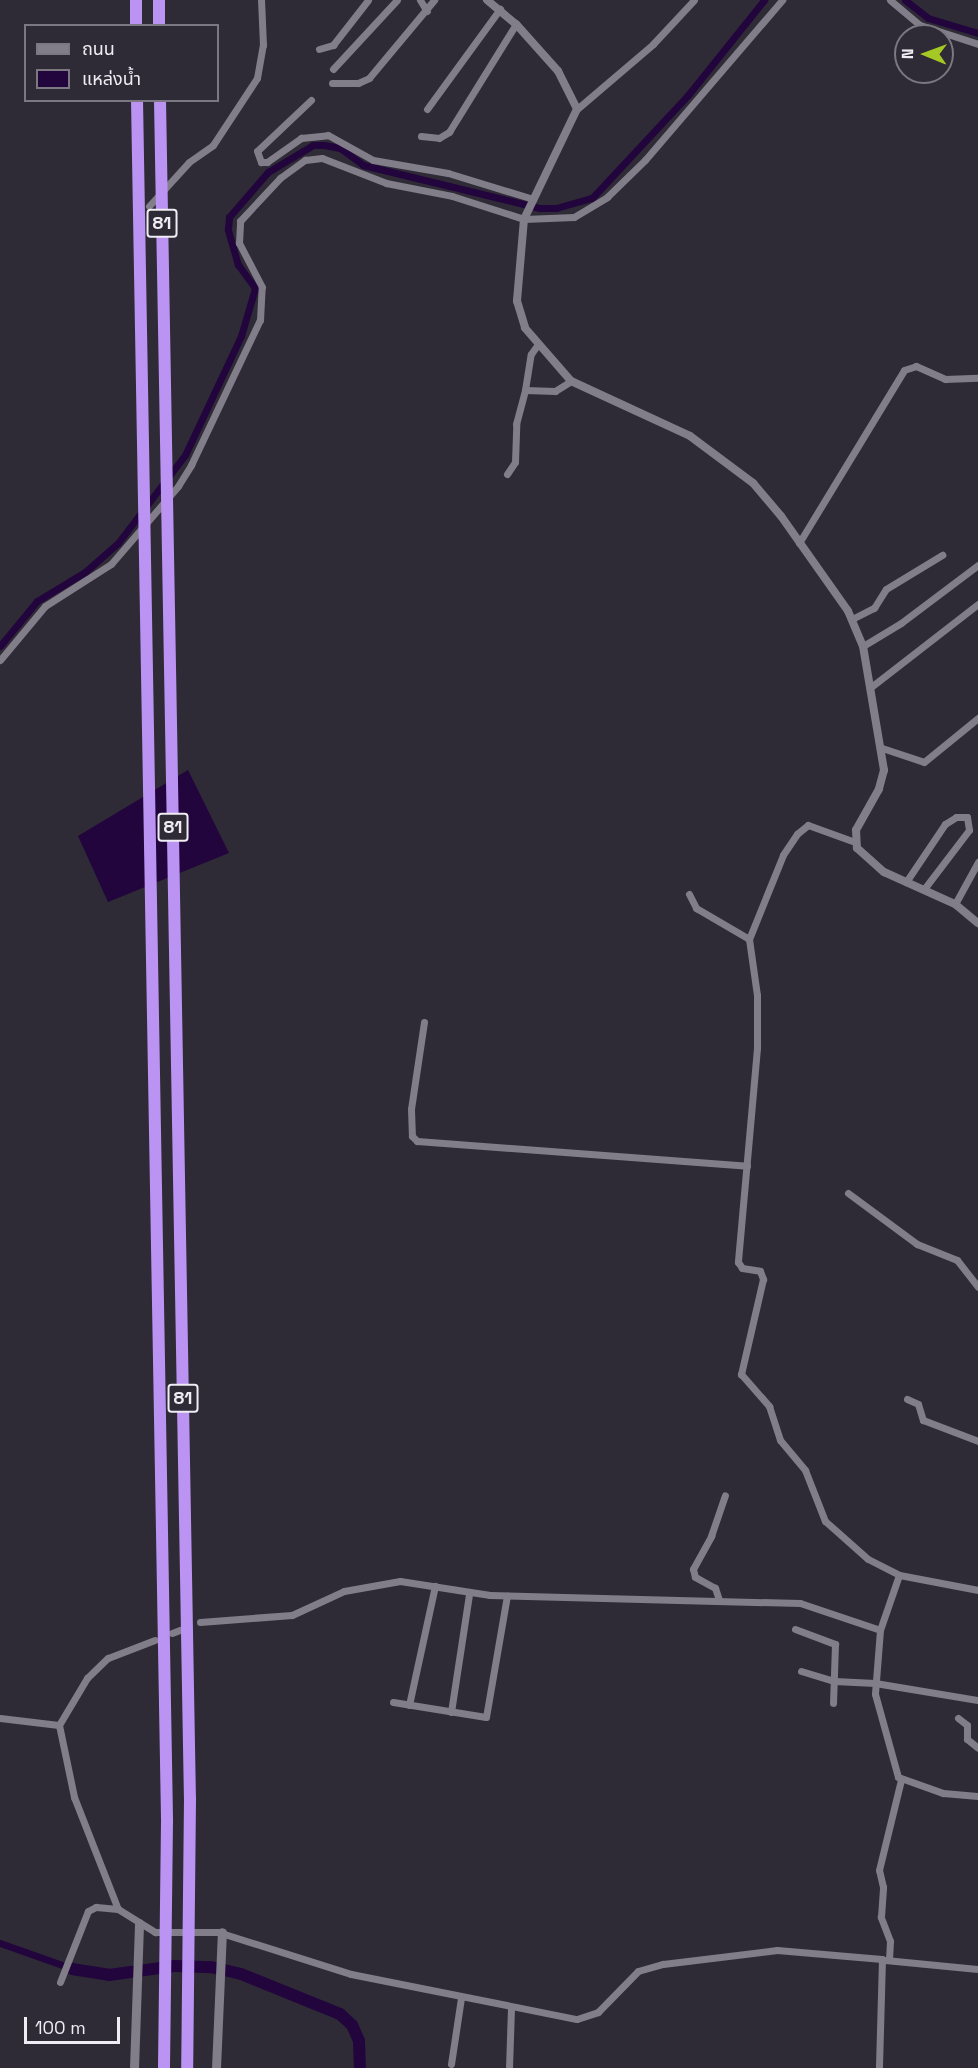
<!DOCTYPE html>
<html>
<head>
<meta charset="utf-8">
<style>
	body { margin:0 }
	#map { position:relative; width:978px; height:2068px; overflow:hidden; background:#2f2b36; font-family:"Space Grotesk","Noto Sans Thai",sans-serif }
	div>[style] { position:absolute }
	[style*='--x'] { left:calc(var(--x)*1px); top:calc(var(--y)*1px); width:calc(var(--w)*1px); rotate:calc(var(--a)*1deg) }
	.water>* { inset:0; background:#22053d }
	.canal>* { height:7px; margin:-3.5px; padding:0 3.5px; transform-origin:3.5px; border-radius:3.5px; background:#22053d }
	.river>* { height:12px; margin:-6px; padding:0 6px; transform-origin:6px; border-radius:6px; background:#22053d }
	.minor>* { height:7px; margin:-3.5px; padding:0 3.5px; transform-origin:3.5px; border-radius:3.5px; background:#817d89 }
	.tertiary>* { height:8px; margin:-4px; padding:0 4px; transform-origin:4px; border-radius:4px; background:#817d89 }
	.secondary>* { height:9px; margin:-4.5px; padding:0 4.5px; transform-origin:4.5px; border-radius:4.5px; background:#817d89 }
	.motorway>* { height:12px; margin:-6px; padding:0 6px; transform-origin:6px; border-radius:6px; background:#bb94f3 }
	span { translate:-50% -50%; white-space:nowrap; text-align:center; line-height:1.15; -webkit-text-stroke:5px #2f2b36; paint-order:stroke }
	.shield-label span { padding:2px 4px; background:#2f2b36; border:2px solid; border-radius:4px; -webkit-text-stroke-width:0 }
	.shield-label { font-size:18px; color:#efecf3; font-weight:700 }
	.legend { position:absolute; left:24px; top:24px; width:195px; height:78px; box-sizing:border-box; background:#2f2b36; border:2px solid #7c7882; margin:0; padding:8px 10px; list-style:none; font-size:18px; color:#efecf3 }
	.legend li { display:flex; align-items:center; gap:12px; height:30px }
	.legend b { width:30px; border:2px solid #7c7882 }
	.north { position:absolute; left:894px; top:24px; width:60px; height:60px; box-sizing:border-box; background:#2f2b36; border:2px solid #7c7882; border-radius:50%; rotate:271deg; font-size:16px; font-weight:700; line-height:24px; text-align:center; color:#efecf3 }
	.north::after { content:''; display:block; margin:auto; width:21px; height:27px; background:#a4c824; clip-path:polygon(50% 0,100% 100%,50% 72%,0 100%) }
	.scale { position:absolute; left:24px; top:2017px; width:96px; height:27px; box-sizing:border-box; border:3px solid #efecf3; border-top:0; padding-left:8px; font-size:18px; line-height:21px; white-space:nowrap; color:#efecf3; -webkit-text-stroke:4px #2f2b36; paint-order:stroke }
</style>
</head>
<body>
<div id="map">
	<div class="water">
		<i style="clip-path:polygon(188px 770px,229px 853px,108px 902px,78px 836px)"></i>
	</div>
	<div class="canal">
		<i style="--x:905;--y:0;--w:29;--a:38"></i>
		<i style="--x:928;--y:18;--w:52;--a:16.7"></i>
		<i style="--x:0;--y:646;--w:58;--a:-50.6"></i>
		<i style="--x:37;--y:601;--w:56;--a:-31.1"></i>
		<i style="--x:85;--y:572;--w:44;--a:-41.3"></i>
		<i style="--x:118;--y:543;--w:111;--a:-52.7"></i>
		<i style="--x:185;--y:455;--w:132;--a:-64.8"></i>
		<i style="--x:241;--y:336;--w:50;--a:-73.7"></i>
		<i style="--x:255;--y:288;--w:29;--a:-126"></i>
		<i style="--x:238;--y:265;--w:37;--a:-106"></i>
		<i style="--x:228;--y:229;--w:12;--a:-85"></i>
		<i style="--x:229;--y:217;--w:60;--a:-49.1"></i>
		<i style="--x:268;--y:172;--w:52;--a:-31"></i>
		<i style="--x:313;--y:145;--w:11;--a:0"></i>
		<i style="--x:324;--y:145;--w:16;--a:11"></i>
		<i style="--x:340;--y:148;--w:29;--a:36"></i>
		<i style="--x:363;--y:165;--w:182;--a:13.7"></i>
		<i style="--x:540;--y:208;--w:16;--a:0"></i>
		<i style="--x:556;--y:208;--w:37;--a:-16"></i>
		<i style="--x:592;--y:198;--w:141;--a:-47"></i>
		<i style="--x:688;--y:95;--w:122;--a:-51.3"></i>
		<i style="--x:0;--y:1943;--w:66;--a:19.5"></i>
	</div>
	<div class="river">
		<i style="--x:72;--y:1969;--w:37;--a:9"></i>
		<i style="--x:109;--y:1975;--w:67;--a:-7.8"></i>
		<i style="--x:175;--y:1966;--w:36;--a:2"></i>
		<i style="--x:211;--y:1967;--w:31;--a:13"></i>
		<i style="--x:241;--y:1974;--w:107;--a:22"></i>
		<i style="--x:340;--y:2014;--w:16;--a:43"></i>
		<i style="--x:352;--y:2025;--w:17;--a:66"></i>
		<i style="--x:359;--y:2041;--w:27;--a:88"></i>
	</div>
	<div class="minor">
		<i style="--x:420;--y:0;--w:13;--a:58"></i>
		<i style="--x:890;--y:0;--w:39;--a:40"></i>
		<i style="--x:920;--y:25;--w:61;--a:18.1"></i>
		<i style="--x:319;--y:49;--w:15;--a:-16"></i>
		<i style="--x:333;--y:45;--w:57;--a:-52.1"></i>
		<i style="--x:333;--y:69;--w:94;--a:-47.2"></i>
		<i style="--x:332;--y:83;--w:26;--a:0"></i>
		<i style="--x:358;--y:83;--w:12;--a:-24"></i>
		<i style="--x:369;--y:78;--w:102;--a:-50.2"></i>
		<i style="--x:311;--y:100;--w:74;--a:136.6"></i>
		<i style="--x:257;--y:151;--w:12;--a:70"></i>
		<i style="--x:261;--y:162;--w:6;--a:0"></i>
		<i style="--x:267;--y:162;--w:42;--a:-35.2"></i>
		<i style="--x:301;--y:138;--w:27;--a:-6"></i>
		<i style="--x:328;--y:135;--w:51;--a:29.1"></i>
		<i style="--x:373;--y:160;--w:76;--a:9.8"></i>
		<i style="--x:448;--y:173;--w:89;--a:17"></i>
		<i style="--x:427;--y:109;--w:124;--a:-53.9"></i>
		<i style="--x:577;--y:109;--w:100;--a:-40.5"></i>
		<i style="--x:653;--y:44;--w:60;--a:-47"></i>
		<i style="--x:421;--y:136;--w:18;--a:6"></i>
		<i style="--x:439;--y:138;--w:12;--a:-31"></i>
		<i style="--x:449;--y:132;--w:127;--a:-58.2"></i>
		<i style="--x:149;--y:206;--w:59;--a:-47.7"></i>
		<i style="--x:189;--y:162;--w:29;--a:-35"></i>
		<i style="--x:213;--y:145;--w:80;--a:-56.7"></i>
		<i style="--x:257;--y:78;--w:34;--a:-80"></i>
		<i style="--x:263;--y:45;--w:45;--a:-92.5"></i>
		<i style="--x:525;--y:390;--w:36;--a:-81"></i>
		<i style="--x:531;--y:354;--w:12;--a:-55"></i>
		<i style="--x:507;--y:474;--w:14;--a:-56"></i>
		<i style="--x:515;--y:462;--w:38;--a:-88"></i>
		<i style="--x:516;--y:424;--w:35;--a:-75"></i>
		<i style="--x:525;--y:390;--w:30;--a:2"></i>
		<i style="--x:555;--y:391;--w:19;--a:-32"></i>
		<i style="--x:799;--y:543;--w:202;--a:-58.7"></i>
		<i style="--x:904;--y:370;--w:13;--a:-18"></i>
		<i style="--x:916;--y:366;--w:32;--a:24"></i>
		<i style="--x:945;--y:379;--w:33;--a:-2"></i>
		<i style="--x:852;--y:619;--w:25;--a:-27"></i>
		<i style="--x:874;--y:608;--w:22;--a:-58"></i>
		<i style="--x:886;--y:589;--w:66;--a:-31.3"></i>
		<i style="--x:863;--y:646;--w:44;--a:-31.2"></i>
		<i style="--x:901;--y:623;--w:96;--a:-37"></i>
		<i style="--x:0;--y:660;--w:70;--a:-50.2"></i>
		<i style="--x:45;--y:606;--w:78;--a:-32.5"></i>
		<i style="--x:111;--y:564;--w:103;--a:-49.3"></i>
		<i style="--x:178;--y:486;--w:25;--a:-58"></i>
		<i style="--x:191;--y:465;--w:161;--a:-64.6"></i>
		<i style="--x:260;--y:320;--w:33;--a:-87"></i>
		<i style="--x:262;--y:287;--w:50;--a:-117.6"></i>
		<i style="--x:239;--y:243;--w:22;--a:-87"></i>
		<i style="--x:240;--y:221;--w:59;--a:-47.1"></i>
		<i style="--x:280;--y:178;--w:31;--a:-36"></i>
		<i style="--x:305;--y:160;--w:17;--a:-7"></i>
		<i style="--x:322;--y:158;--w:69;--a:21.3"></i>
		<i style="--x:386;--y:183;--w:67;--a:11.1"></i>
		<i style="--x:452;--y:196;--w:76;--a:17.7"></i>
		<i style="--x:524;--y:219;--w:50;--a:-2.3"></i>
		<i style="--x:574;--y:217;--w:39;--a:-31"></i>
		<i style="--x:607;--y:197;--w:53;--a:-44.2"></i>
		<i style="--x:645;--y:160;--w:211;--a:-49.4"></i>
		<i style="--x:871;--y:687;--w:135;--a:-37.8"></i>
		<i style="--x:882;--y:748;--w:44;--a:18.4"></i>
		<i style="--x:924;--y:762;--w:70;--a:-39.2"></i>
		<i style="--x:855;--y:842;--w:50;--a:-160.1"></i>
		<i style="--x:808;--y:825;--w:14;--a:141"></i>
		<i style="--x:797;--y:834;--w:25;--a:124"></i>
		<i style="--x:783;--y:855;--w:91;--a:112"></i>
		<i style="--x:749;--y:939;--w:57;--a:81.9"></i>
		<i style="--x:757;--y:995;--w:53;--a:90"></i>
		<i style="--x:757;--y:1048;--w:215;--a:95.1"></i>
		<i style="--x:738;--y:1262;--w:7;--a:56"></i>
		<i style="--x:742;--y:1268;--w:18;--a:9"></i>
		<i style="--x:760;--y:1271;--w:9;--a:69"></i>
		<i style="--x:763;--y:1279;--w:98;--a:103"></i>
		<i style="--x:741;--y:1374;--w:43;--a:48.8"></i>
		<i style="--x:769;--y:1406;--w:36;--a:72"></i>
		<i style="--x:780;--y:1440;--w:39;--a:50"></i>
		<i style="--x:805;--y:1470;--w:55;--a:68.6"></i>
		<i style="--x:825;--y:1521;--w:57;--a:41.5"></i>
		<i style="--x:868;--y:1559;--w:35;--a:27"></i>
		<i style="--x:906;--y:882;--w:70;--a:-56.1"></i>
		<i style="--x:945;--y:824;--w:13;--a:-32"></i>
		<i style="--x:956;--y:817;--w:11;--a:0"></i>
		<i style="--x:967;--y:817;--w:13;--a:81"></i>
		<i style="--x:969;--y:830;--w:74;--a:127.3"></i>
		<i style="--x:689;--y:894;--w:16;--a:63"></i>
		<i style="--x:696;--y:908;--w:61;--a:30.3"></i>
		<i style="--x:955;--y:904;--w:48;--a:-61.3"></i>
		<i style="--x:424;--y:1022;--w:88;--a:98.5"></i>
		<i style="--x:411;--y:1109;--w:27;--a:88"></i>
		<i style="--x:412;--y:1136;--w:7;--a:45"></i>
		<i style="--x:417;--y:1141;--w:331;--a:4.3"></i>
		<i style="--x:848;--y:1193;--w:86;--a:36.5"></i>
		<i style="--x:917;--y:1244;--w:43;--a:21.8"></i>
		<i style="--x:957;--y:1260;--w:34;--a:52"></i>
		<i style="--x:907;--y:1399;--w:12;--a:24"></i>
		<i style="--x:918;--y:1404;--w:17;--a:73"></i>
		<i style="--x:923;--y:1420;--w:59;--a:20.9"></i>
		<i style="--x:978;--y:1590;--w:80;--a:-169.2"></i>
		<i style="--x:899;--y:1575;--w:58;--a:109.1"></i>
		<i style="--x:880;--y:1630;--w:64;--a:94.5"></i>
		<i style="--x:875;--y:1694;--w:86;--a:74.5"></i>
		<i style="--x:898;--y:1777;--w:48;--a:19.6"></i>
		<i style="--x:943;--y:1793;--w:35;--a:5"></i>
		<i style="--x:719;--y:1600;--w:13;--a:-108"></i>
		<i style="--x:715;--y:1588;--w:23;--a:-151"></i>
		<i style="--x:695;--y:1577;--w:8;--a:-104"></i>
		<i style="--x:693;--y:1569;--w:38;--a:-61"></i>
		<i style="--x:711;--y:1536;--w:43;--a:-71.1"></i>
		<i style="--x:200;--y:1622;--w:92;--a:-4.4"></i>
		<i style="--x:292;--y:1615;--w:57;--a:-24.8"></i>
		<i style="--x:344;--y:1591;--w:57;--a:-10.1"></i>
		<i style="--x:400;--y:1581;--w:91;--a:8.8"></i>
		<i style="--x:490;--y:1595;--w:310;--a:1.5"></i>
		<i style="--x:800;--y:1603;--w:84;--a:18.6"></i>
		<i style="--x:795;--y:1629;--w:43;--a:20.6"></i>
		<i style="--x:835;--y:1644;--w:59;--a:91.9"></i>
		<i style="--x:172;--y:1633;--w:9;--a:-21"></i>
		<i style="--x:801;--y:1671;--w:34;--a:17"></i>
		<i style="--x:834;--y:1681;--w:41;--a:2.8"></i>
		<i style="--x:875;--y:1683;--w:104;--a:9.4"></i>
		<i style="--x:393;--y:1702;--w:94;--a:9.2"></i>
		<i style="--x:486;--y:1717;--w:123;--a:-80.2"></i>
		<i style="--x:409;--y:1705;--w:122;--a:-77.7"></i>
		<i style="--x:451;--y:1712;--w:119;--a:-81.3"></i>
		<i style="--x:0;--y:1718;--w:59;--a:6.8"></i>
		<i style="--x:59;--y:1725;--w:74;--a:78.2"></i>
		<i style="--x:74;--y:1797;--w:120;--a:68.6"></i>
		<i style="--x:118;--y:1909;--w:44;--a:31.9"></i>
		<i style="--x:155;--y:1932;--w:63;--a:0"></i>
		<i style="--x:218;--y:1932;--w:139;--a:17.5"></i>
		<i style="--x:351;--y:1974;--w:230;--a:11.3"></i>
		<i style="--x:577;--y:2019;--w:22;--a:-18"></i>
		<i style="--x:598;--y:2012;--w:57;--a:-45.7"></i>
		<i style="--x:638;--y:1971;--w:26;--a:-16"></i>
		<i style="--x:663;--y:1964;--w:115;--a:-7"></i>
		<i style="--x:777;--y:1950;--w:105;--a:4.9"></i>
		<i style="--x:882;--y:1959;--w:109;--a:91.6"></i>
		<i style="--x:958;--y:1718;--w:11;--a:38"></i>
		<i style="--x:967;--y:1725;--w:14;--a:90"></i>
		<i style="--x:967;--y:1739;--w:14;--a:39"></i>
		<i style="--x:59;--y:1725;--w:55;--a:-59.2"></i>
		<i style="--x:87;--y:1678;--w:29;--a:-44"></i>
		<i style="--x:108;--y:1658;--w:50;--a:-21"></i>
		<i style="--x:885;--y:1960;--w:93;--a:5.5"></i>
		<i style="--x:889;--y:1960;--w:19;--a:-87"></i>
		<i style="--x:890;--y:1941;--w:26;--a:-111"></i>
		<i style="--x:881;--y:1917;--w:30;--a:-86"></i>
		<i style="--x:883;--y:1887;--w:17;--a:-103"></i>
		<i style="--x:879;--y:1870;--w:93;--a:-76.3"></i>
		<i style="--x:60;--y:1982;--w:76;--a:-68.5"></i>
		<i style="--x:88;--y:1911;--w:9;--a:-27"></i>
		<i style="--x:96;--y:1907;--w:22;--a:5"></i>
		<i style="--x:451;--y:2064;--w:67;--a:-81.4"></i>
		<i style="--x:509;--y:2068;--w:60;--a:-88.1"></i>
	</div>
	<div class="tertiary">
		<i style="--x:487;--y:0;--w:38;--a:40"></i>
		<i style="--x:516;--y:24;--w:63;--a:48.2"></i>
		<i style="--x:558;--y:71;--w:42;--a:63.4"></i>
		<i style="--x:577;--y:109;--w:122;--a:115.7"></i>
		<i style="--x:524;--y:219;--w:82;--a:94.9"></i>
		<i style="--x:517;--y:301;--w:28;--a:73"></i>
		<i style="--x:525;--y:328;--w:70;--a:49"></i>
		<i style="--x:571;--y:381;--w:131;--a:24.8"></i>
		<i style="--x:690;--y:436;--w:79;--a:36.7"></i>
		<i style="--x:753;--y:483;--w:43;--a:49.7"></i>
		<i style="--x:781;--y:516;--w:116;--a:54.8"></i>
		<i style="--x:848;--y:611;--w:38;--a:67"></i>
		<i style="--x:863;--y:646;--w:126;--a:80.4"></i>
		<i style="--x:884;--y:770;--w:20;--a:105"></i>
		<i style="--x:879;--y:789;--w:47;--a:119.3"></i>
		<i style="--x:856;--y:830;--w:18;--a:87"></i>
		<i style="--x:857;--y:848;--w:36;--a:42"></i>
		<i style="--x:884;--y:872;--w:78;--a:24.3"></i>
		<i style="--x:955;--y:904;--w:30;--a:40"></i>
	</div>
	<div class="secondary">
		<i style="--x:134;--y:2068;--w:145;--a:-88"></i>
		<i style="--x:216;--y:2068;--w:136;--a:-87.5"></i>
	</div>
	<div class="motorway">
		<i style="--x:136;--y:0;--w:26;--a:90"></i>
		<i style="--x:159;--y:0;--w:26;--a:90"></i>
		<i style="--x:137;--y:100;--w:1722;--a:89"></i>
		<i style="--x:167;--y:1822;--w:246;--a:90.7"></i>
		<i style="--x:160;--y:100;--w:1699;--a:88.99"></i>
		<i style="--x:190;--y:1799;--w:269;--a:90.6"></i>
	</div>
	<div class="shield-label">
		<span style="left:162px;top:223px">81</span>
		<span style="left:173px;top:827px">81</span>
		<span style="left:183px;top:1398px">81</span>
	</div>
	<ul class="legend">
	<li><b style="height:8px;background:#817d89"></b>ถนน</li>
	<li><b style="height:16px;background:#22053d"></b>แหล่งน้ำ</li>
	</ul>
	<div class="north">N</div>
	<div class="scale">100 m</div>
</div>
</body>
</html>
